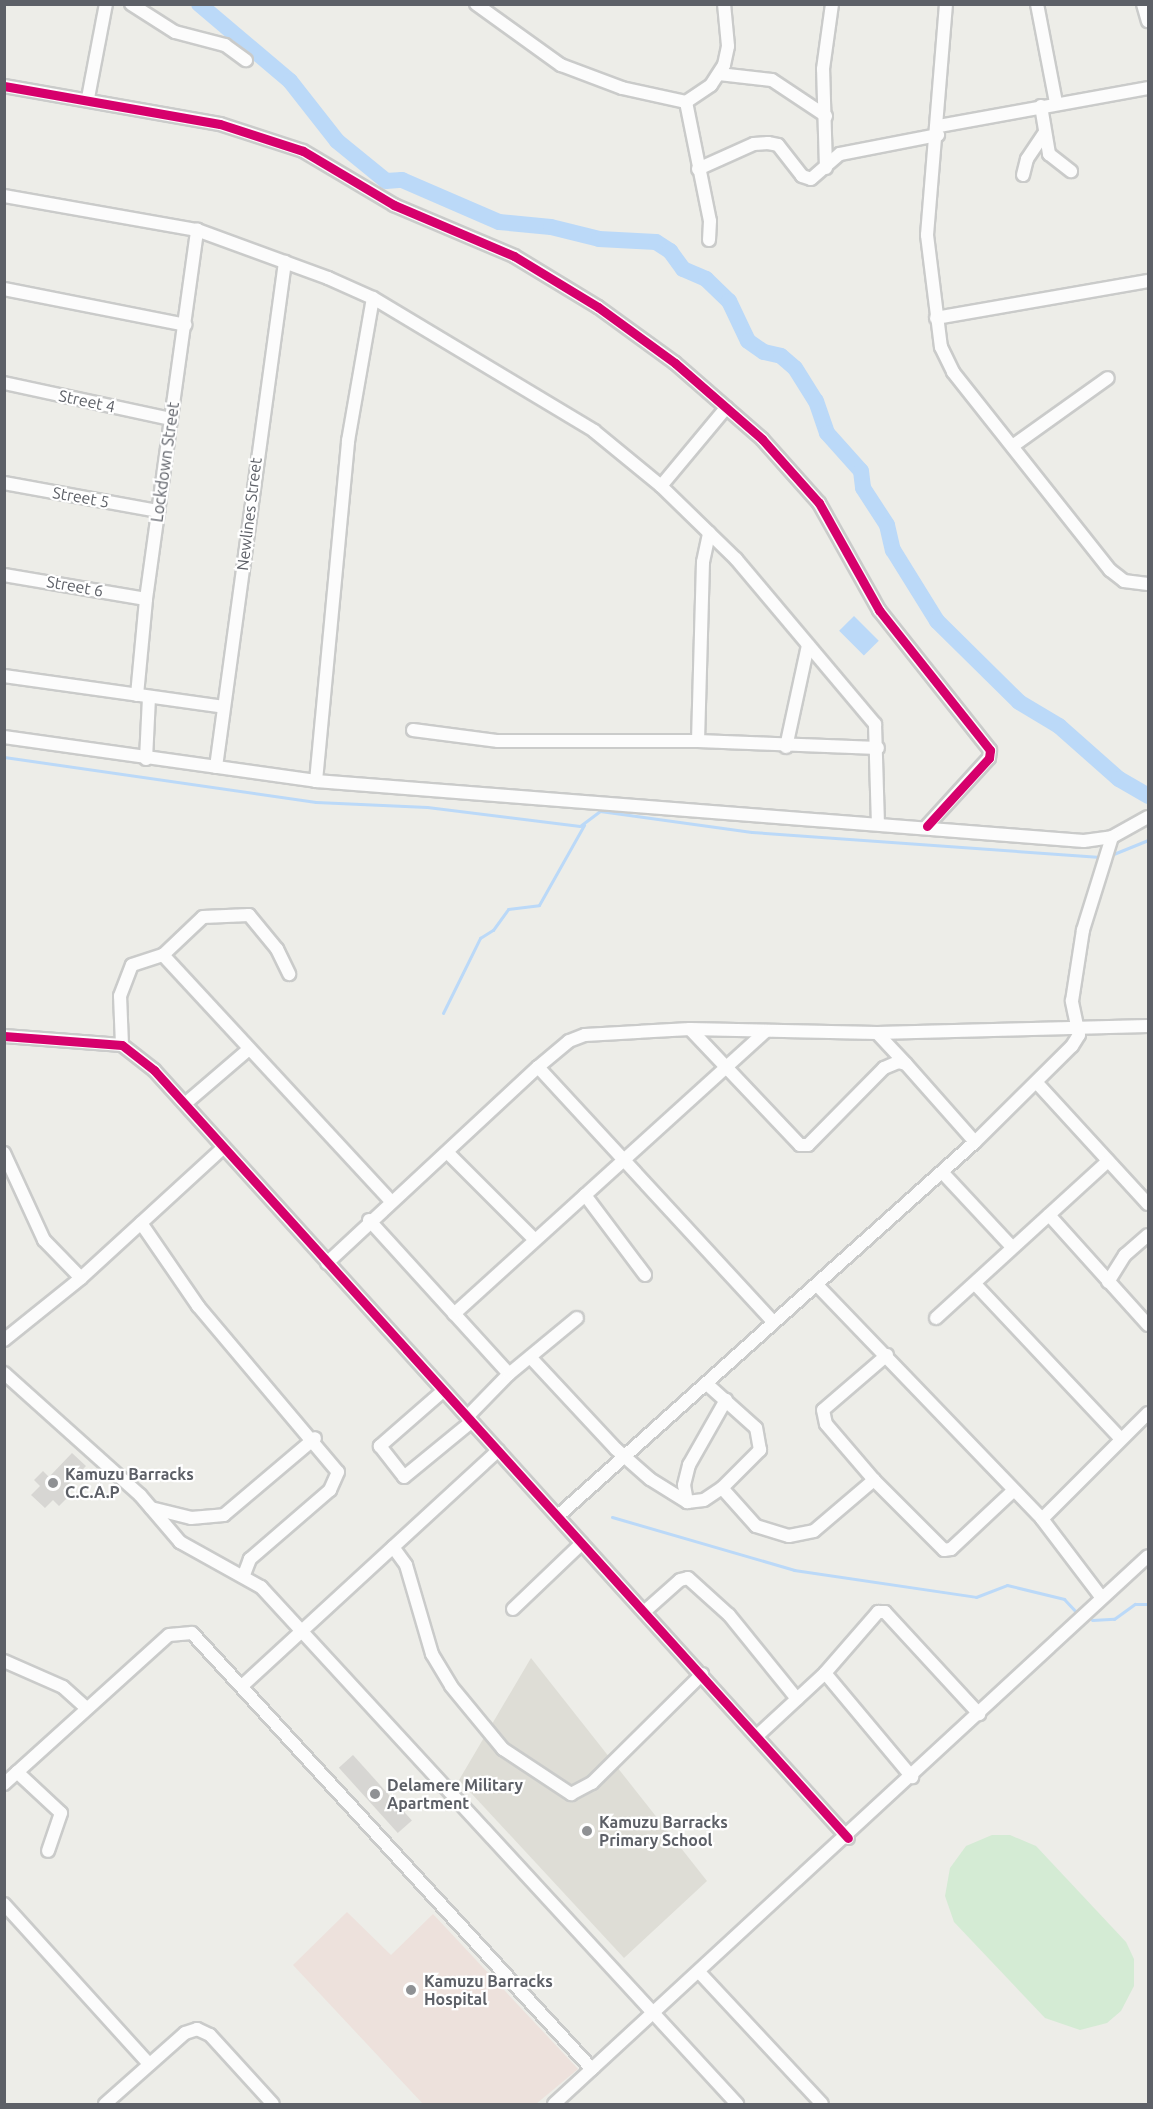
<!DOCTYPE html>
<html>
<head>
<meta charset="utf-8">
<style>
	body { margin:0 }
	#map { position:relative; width:1153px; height:2109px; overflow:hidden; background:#edede8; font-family:Ubuntu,sans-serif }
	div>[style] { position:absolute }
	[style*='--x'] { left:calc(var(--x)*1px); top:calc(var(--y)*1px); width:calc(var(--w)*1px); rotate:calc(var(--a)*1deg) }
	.education>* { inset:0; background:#deddd6 }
	.medical>* { inset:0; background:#ede1dc }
	.green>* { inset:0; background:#d4ebd4 }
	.water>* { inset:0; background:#bbd9f8; transform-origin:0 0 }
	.stream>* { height:3px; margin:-1.5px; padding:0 1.5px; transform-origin:1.5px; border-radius:1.5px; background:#bbd9f8 }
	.river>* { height:16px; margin:-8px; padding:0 8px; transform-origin:8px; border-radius:8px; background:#bbd9f8 }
	.building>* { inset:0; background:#d7d6d3; transform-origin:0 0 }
	.roads { filter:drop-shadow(2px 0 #cacbca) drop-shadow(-2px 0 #cacbca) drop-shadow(0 2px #cacbca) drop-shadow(0 -2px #cacbca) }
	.minor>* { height:12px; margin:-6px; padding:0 6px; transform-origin:6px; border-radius:6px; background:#fcfcfc }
	.cycleway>* { height:9px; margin:-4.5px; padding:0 4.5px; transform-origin:4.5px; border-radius:4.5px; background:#d6006c }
	.dots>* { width:16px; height:16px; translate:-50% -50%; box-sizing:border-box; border:3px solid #fff; border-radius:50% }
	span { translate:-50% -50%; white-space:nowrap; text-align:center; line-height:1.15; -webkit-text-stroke:4.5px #fff; paint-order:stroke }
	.street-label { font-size:16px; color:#5d6067 }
	.poi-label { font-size:16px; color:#5d6067; font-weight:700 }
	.left { translate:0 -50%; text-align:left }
	.frame { position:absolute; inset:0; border:6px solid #5d6067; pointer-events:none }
</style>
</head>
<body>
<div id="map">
	<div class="education">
		<i style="clip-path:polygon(531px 1658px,707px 1881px,624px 1958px,459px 1780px)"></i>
	</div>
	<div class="medical">
		<i style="clip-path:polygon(347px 1912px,391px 1955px,433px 1914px,578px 2069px,536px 2104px,423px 2104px,293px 1965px)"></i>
	</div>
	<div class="green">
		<i style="clip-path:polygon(992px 1835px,1010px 1835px,1036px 1846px,1126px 1942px,1134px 1959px,1134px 1986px,1121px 2011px,1107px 2023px,1080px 2030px,1045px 2018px,954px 1922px,945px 1896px,950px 1868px,966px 1846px)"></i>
	</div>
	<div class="water">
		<i style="left:854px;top:616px;width:35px;height:21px;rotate:45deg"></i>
	</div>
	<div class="stream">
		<i style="--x:4;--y:757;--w:315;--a:8.2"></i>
		<i style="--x:316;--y:802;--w:111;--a:2.6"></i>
		<i style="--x:427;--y:807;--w:154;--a:7.1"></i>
		<i style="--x:580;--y:826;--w:25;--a:-37"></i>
		<i style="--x:600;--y:811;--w:153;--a:7.9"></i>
		<i style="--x:752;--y:832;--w:349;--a:4.1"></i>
		<i style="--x:1111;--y:855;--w:40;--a:-22"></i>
		<i style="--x:443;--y:1013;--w:84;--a:-63.7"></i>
		<i style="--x:480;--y:938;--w:15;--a:-32"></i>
		<i style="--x:493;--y:930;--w:26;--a:-54"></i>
		<i style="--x:508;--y:909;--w:31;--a:-7"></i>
		<i style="--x:539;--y:905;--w:92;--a:-60.6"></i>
		<i style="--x:612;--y:1517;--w:190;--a:16.2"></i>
		<i style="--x:794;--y:1570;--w:184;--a:8.4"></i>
		<i style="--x:976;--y:1597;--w:33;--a:-21"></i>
		<i style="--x:1007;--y:1585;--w:59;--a:13.8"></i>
		<i style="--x:1064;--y:1599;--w:21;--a:47"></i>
		<i style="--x:1092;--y:1620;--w:22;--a:-3"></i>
		<i style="--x:1114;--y:1619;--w:26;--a:-36"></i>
		<i style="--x:1135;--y:1604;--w:13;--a:0"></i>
	</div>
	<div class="river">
		<i style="--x:199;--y:4;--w:119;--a:40.2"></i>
		<i style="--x:290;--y:81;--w:76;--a:51.9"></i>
		<i style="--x:337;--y:141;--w:63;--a:39.2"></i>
		<i style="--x:386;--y:181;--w:16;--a:-4"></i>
		<i style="--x:402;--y:180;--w:106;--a:23.4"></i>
		<i style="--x:499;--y:222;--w:52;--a:5.5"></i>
		<i style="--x:551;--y:227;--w:49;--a:14"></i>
		<i style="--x:599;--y:239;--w:57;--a:3"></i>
		<i style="--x:656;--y:242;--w:17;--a:33"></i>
		<i style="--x:670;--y:251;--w:22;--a:54"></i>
		<i style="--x:683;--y:269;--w:25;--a:23"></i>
		<i style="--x:706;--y:279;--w:32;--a:44"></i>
		<i style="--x:729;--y:301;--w:44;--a:64.6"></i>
		<i style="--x:748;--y:341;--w:19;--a:35"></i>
		<i style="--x:764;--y:352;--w:17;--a:13"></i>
		<i style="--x:781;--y:356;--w:18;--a:41"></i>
		<i style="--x:795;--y:368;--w:39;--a:58"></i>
		<i style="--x:816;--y:401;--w:34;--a:71"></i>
		<i style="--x:827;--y:433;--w:51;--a:48.2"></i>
		<i style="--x:861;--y:471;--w:17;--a:83"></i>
		<i style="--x:863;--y:488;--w:44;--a:57"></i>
		<i style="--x:887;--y:525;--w:26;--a:77"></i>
		<i style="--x:893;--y:550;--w:84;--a:58.2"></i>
		<i style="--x:937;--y:621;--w:115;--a:44.6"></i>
		<i style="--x:1019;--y:702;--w:47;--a:31"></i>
		<i style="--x:1059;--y:726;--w:80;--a:41.5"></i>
		<i style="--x:1119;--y:779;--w:34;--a:30"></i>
	</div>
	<div class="building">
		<i style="clip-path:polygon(72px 1453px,86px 1466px,63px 1490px,69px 1496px,59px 1506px,53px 1500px,45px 1508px,31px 1495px,40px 1486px,34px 1480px,43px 1471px,49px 1477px)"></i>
		<i style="left:353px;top:1755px;width:88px;height:19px;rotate:48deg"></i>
	</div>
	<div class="roads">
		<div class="minor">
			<i style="--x:131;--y:4;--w:52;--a:32.5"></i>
			<i style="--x:175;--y:32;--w:52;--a:14.6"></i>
			<i style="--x:225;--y:45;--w:26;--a:36"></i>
			<i style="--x:476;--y:4;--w:105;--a:35.7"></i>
			<i style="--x:561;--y:65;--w:65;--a:20.7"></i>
			<i style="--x:622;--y:88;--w:66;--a:12.3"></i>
			<i style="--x:686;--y:102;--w:30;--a:-34"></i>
			<i style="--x:711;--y:85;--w:24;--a:-57"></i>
			<i style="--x:724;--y:65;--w:19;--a:-78"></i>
			<i style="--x:728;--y:46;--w:42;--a:-95.4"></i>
			<i style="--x:946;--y:4;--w:232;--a:94.7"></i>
			<i style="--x:927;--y:235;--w:113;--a:82.9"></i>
			<i style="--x:941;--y:347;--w:28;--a:64"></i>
			<i style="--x:953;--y:372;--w:253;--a:51.6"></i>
			<i style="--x:1110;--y:570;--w:18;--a:38"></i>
			<i style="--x:1124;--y:581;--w:24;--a:7"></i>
			<i style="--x:1037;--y:4;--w:101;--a:79.1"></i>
			<i style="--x:1143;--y:4;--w:18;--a:74"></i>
			<i style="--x:719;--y:74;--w:53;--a:6.5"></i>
			<i style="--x:772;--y:80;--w:65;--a:33.7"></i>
			<i style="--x:4;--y:86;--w:219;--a:10"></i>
			<i style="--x:220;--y:124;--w:87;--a:18"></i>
			<i style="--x:303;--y:151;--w:106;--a:30.7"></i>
			<i style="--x:394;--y:205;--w:130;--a:23"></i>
			<i style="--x:514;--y:256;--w:98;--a:31.3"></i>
			<i style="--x:598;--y:307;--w:95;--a:36"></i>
			<i style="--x:675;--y:363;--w:116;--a:41.1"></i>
			<i style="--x:762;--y:439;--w:86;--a:48.3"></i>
			<i style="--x:819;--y:503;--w:123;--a:60.7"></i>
			<i style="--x:879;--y:610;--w:179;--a:51.6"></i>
			<i style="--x:990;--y:750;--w:8;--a:97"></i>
			<i style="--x:989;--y:758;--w:92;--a:132.4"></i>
			<i style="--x:88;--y:98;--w:96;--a:-79.2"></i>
			<i style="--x:686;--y:102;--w:121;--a:78.6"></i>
			<i style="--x:710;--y:221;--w:19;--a:93"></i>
			<i style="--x:1041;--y:106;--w:49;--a:80.5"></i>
			<i style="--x:1049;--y:154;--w:28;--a:38"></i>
			<i style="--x:939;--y:126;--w:212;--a:-10.3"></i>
			<i style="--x:826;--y:168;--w:99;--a:-91.7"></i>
			<i style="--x:823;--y:69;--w:66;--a:-82.1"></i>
			<i style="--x:698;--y:169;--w:61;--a:-24.1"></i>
			<i style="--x:754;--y:144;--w:14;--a:-4"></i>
			<i style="--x:768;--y:143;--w:10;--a:11"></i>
			<i style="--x:778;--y:145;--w:39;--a:52"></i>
			<i style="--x:802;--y:176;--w:9;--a:18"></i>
			<i style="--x:811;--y:179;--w:38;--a:-41"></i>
			<i style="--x:840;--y:154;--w:100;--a:-11"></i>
			<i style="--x:1023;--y:175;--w:16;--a:-76"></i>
			<i style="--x:1027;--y:159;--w:32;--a:-56"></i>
			<i style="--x:4;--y:196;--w:196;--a:10"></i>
			<i style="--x:197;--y:230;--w:140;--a:20.1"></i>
			<i style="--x:328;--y:278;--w:49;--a:24"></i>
			<i style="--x:373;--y:298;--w:258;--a:31"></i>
			<i style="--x:594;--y:431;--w:87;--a:39.4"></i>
			<i style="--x:661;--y:486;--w:105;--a:44.2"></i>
			<i style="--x:736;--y:559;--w:216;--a:49.9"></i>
			<i style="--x:875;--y:724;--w:99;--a:88.3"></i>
			<i style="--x:4;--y:289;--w:185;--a:11.2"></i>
			<i style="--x:936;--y:318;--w:215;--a:-9.9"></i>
			<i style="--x:4;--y:383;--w:170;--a:12.2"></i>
			<i style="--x:1014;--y:445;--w:115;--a:-35.5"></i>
			<i style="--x:4;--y:483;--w:157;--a:10.3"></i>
			<i style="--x:661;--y:486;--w:102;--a:-50.2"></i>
			<i style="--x:4;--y:575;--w:144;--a:9.6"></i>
			<i style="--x:4;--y:676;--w:222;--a:8"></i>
			<i style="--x:137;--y:695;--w:96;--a:-84.6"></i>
			<i style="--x:146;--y:599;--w:373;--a:-82.1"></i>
			<i style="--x:413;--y:730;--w:86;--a:7.4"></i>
			<i style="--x:498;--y:741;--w:200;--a:0"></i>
			<i style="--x:698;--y:741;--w:180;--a:2.2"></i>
			<i style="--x:4;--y:737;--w:315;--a:8"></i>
			<i style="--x:316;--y:781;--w:770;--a:4.47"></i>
			<i style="--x:1084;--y:841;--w:28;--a:-8"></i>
			<i style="--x:1112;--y:837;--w:41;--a:-29.1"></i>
			<i style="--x:698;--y:741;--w:179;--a:-88.4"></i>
			<i style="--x:703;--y:562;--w:30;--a:-78"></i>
			<i style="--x:786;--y:747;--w:104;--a:-77.8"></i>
			<i style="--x:146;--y:759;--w:62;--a:-87.2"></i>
			<i style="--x:216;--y:767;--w:510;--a:-82.22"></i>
			<i style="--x:316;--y:781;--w:342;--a:-84.6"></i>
			<i style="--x:348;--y:441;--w:145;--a:-80.1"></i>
			<i style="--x:163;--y:955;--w:334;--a:47.2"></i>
			<i style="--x:690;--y:1029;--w:160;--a:46.5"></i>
			<i style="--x:800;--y:1145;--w:8;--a:0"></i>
			<i style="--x:808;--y:1145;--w:108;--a:-45.4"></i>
			<i style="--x:884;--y:1068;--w:15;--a:-23"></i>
			<i style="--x:898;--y:1062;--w:8;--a:14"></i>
			<i style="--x:906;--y:1064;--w:104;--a:48.5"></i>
			<i style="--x:877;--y:1033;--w:42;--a:46.9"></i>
			<i style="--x:4;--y:1036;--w:118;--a:4.4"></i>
			<i style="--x:122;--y:1045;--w:41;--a:38"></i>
			<i style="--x:154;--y:1070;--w:1035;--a:47.9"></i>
			<i style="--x:122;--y:1045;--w:49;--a:-92.3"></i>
			<i style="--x:120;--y:996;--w:33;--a:-69"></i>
			<i style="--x:132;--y:965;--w:33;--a:-18"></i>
			<i style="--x:163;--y:955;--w:55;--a:-43.5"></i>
			<i style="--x:203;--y:917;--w:46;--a:-2.5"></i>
			<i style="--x:249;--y:915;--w:44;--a:50.5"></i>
			<i style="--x:277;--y:949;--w:28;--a:64"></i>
			<i style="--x:538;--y:1067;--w:347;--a:47.3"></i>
			<i style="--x:1037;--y:1083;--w:164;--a:47.5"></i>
			<i style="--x:186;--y:1103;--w:83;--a:-40.6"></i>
			<i style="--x:4;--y:1153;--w:96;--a:65.3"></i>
			<i style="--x:44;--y:1240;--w:53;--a:45.8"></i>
			<i style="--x:448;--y:1153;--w:122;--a:45"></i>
			<i style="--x:942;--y:1172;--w:101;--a:47"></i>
			<i style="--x:585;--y:1195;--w:100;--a:53.1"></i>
			<i style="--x:1049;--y:1215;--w:148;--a:48"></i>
			<i style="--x:369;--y:1220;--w:208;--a:47.7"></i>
			<i style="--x:141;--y:1223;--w:101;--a:55.5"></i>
			<i style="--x:198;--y:1306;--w:217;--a:49.9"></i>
			<i style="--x:338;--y:1472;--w:20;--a:114"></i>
			<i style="--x:330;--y:1490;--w:106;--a:139.2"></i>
			<i style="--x:250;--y:1559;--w:17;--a:111"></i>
			<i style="--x:327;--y:1263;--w:288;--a:-42.9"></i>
			<i style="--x:538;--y:1067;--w:40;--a:-40"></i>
			<i style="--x:569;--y:1041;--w:17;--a:-21"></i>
			<i style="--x:585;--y:1035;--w:105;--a:-3.3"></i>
			<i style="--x:690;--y:1029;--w:187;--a:1.2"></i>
			<i style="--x:877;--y:1033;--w:271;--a:-1.5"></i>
			<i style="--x:1108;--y:1282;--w:32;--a:-58"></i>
			<i style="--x:1125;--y:1255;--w:30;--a:-41"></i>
			<i style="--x:975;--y:1284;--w:212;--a:46.7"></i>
			<i style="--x:817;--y:1285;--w:325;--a:46.1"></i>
			<i style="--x:1042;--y:1519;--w:99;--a:52.8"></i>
			<i style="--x:454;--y:1314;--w:421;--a:-42.2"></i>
			<i style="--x:936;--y:1318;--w:233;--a:-42.4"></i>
			<i style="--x:4;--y:1340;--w:99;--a:-38.8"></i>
			<i style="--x:81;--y:1278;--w:193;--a:-42.5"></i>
			<i style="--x:887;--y:1355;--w:84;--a:139.3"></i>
			<i style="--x:823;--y:1410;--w:14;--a:78"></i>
			<i style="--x:826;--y:1424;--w:74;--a:49.4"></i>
			<i style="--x:874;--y:1480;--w:99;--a:45"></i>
			<i style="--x:944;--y:1550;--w:7;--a:-8"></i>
			<i style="--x:951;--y:1549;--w:85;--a:-43.1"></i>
			<i style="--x:531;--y:1358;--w:125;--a:47"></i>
			<i style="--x:616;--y:1449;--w:45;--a:41.4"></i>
			<i style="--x:650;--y:1479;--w:44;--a:31.9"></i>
			<i style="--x:687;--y:1502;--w:17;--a:-7"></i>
			<i style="--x:704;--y:1500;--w:22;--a:-34"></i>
			<i style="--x:722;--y:1488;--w:54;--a:-45"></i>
			<i style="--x:760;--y:1450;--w:22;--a:-100"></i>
			<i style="--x:756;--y:1428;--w:66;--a:-138.1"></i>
			<i style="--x:4;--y:1373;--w:183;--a:41.9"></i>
			<i style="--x:140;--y:1495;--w:62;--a:49.6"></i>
			<i style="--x:180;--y:1542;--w:93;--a:29.1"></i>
			<i style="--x:261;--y:1587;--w:703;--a:47.36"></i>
			<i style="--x:443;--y:1391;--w:84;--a:138.9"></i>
			<i style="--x:380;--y:1446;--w:39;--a:52"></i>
			<i style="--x:404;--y:1477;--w:87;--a:-39.4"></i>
			<i style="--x:467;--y:1417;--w:60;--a:-45.7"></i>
			<i style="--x:509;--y:1374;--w:88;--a:-39.5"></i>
			<i style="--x:722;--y:1488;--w:51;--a:48.2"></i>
			<i style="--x:756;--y:1526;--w:34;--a:17"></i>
			<i style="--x:789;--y:1536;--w:25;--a:-11"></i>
			<i style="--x:814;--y:1531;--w:79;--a:-40.4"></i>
			<i style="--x:687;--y:1502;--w:17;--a:-100"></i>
			<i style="--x:684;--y:1485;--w:21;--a:-76"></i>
			<i style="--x:689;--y:1465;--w:75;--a:-60.4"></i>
			<i style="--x:151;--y:1508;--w:41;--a:14"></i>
			<i style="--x:191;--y:1518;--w:33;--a:-5"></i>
			<i style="--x:224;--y:1515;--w:119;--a:-40.2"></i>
			<i style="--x:558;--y:1516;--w:560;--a:-41.89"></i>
			<i style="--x:975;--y:1142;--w:136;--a:-44.7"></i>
			<i style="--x:1072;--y:1046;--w:13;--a:-58"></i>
			<i style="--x:1079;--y:1035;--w:35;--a:-102"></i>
			<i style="--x:1072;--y:1001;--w:72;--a:-81.2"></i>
			<i style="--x:1083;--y:930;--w:97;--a:-72.7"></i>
			<i style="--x:1042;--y:1519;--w:150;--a:-45"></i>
			<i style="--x:393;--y:1547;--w:22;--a:54"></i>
			<i style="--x:406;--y:1565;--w:93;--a:73.7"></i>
			<i style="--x:432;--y:1654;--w:37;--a:59"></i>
			<i style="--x:451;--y:1686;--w:82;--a:50.5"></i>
			<i style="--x:503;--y:1749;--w:82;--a:33.5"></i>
			<i style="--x:571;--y:1794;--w:24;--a:-28"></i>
			<i style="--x:592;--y:1783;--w:155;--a:-44.7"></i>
			<i style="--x:513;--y:1609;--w:95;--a:-43.7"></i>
			<i style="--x:644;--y:1612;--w:48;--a:-41.6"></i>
			<i style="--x:680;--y:1580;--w:8;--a:-14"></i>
			<i style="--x:688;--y:1578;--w:55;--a:42.1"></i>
			<i style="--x:729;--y:1615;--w:108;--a:51"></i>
			<i style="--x:4;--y:1661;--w:64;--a:23.8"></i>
			<i style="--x:63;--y:1687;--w:31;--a:42"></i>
			<i style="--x:825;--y:1673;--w:136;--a:50.1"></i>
			<i style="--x:242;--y:1686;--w:348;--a:-42.6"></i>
			<i style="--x:757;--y:1736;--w:93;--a:-42.8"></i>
			<i style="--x:825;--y:1673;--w:81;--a:-49"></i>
			<i style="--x:878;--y:1612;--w:7;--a:0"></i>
			<i style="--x:885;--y:1612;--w:139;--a:47.3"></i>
			<i style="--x:17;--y:1772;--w:60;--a:43"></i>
			<i style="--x:61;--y:1813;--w:40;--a:108.9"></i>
			<i style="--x:4;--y:1784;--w:222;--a:-42.1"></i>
			<i style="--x:169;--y:1635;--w:23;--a:-5"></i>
			<i style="--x:192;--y:1633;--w:592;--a:47.47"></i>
			<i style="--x:4;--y:1904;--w:216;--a:47.8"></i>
			<i style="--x:699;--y:1972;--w:180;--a:47"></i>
			<i style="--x:105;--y:2104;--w:107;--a:-41.6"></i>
			<i style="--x:185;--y:2033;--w:13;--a:-18"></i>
			<i style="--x:197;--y:2029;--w:14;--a:25"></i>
			<i style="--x:210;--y:2035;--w:93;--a:47.6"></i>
			<i style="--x:554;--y:2104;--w:808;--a:-42.69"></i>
		</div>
	</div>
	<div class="cycleway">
		<i style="--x:4;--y:86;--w:219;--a:10"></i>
		<i style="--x:220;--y:124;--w:87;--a:18"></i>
		<i style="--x:303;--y:151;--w:106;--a:30.7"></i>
		<i style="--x:394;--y:205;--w:130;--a:23"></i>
		<i style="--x:514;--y:256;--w:98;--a:31.3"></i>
		<i style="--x:598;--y:307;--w:95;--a:36"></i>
		<i style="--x:675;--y:363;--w:116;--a:41.1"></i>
		<i style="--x:762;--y:439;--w:86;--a:48.3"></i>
		<i style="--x:819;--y:503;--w:123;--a:60.7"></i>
		<i style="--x:879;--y:610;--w:179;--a:51.6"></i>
		<i style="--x:990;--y:750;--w:8;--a:97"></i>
		<i style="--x:989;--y:758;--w:92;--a:132.4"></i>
		<i style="--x:4;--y:1036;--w:118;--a:4.4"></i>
		<i style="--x:122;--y:1045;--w:41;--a:38"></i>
		<i style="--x:154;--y:1070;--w:1035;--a:47.9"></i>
	</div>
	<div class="dots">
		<i style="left:53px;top:1483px;background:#8f9194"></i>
		<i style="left:375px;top:1794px;background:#8f9194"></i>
		<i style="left:587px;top:1831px;background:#8f9194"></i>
		<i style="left:411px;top:1990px;background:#8f9194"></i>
	</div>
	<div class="street-label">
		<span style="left:87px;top:401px;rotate:12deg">Street 4</span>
		<span style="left:165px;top:462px;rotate:-82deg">Lockdown Street</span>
		<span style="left:81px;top:497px;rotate:10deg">Street 5</span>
		<span style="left:249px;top:514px;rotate:-83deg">Newlines Street</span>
		<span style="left:75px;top:586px;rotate:10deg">Street 6</span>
	</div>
	<div class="poi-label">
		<span class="left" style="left:65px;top:1483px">Kamuzu Barracks<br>C.C.A.P</span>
		<span class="left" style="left:387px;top:1794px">Delamere Military<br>Apartment</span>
		<span class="left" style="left:599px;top:1831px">Kamuzu Barracks<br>Primary School</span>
		<span class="left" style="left:424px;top:1990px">Kamuzu Barracks<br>Hospital</span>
	</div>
	<div class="frame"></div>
</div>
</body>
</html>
